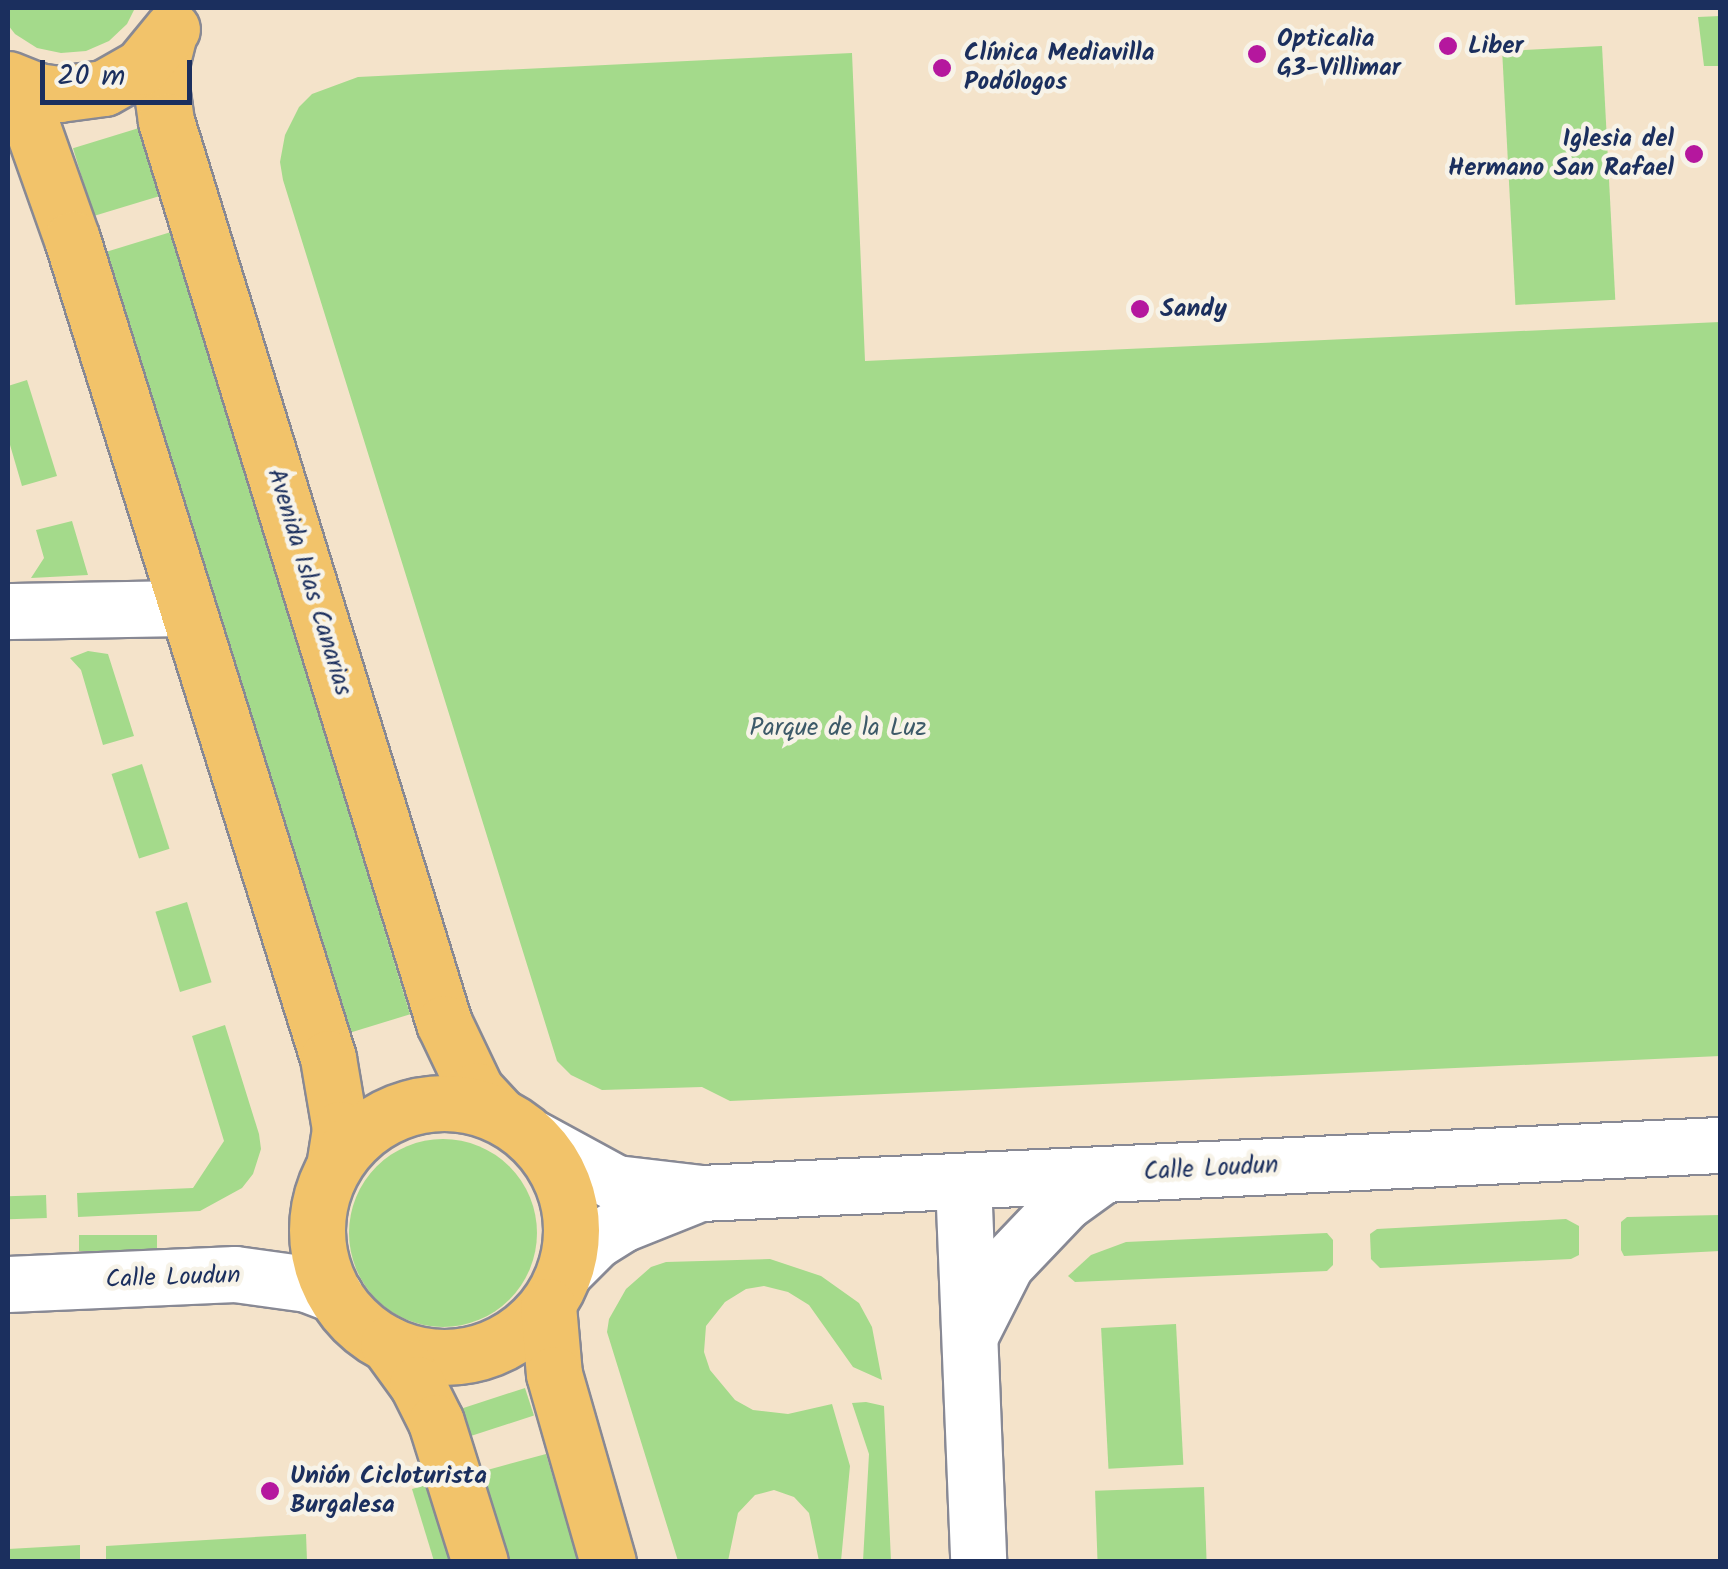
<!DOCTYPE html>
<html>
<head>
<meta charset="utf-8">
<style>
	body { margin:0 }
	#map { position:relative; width:1728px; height:1569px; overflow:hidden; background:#f4e3ca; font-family:Kalam,sans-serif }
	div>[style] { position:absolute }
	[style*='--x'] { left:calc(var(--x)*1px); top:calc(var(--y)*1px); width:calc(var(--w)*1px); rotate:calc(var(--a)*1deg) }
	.green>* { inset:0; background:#a4da8b; transform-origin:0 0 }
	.round { border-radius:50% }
	.roads { filter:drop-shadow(2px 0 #888994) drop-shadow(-2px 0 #888994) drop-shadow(0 2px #888994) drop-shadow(0 -2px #888994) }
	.minor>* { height:55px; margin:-27.5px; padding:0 27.5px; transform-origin:27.5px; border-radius:27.5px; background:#fff }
	.major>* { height:55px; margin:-27.5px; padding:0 27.5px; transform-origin:27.5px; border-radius:27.5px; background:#f2c36a }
	.major>.ring { margin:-27.5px; padding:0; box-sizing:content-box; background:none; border:55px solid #f2c36a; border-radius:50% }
	.dots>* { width:28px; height:28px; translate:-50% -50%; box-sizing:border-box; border:5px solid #f7f3e8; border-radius:50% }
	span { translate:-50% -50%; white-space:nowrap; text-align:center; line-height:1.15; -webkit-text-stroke:9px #f7f3e8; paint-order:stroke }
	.poi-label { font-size:25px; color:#1b2f5e; font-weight:700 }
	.left { translate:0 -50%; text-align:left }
	.right { translate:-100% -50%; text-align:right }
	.street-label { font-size:25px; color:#1b2f5e }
	.park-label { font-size:25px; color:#3d5a69 }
	.frame { position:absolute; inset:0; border:10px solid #1b2f5e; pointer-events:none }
	.scale { position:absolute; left:40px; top:60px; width:152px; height:45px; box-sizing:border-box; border:5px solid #1b2f5e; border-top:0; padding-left:12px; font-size:30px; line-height:35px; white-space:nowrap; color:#1b2f5e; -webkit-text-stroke:8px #f7f3e8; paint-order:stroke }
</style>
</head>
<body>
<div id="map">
	<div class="green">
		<i style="clip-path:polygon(8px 8px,135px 8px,127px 24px,109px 41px,86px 51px,61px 53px,37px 48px,15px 34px,8px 25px)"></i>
		<i style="clip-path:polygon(1720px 16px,1720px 66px,1704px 66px,1698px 17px)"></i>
		<i style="left:1602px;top:46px;width:254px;height:100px;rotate:87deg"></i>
		<i style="clip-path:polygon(852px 53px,865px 361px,1720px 322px,1720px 1056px,730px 1101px,702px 1087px,602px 1090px,571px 1075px,557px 1061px,283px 180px,280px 162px,285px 135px,299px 107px,312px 94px,358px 77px)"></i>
		<i style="left:139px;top:128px;width:71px;height:69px;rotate:73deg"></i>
		<i style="left:171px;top:232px;width:818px;height:69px;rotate:73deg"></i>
		<i style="clip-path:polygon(27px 380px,57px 476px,22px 486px,8px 438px,8px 386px)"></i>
		<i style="clip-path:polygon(72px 521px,88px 575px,31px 578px,44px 558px,36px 530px)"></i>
		<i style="clip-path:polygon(88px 651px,108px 654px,134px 736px,103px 745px,81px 670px,70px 658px)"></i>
		<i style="left:142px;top:764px;width:89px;height:32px;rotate:72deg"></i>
		<i style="left:187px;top:902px;width:84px;height:33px;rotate:73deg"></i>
		<i style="clip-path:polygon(225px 1025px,259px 1134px,261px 1149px,253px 1174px,242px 1188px,200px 1211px,78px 1217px,77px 1193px,193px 1188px,224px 1141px,192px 1036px)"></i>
		<i class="round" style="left:349px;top:1139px;width:188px;height:188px"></i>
		<i style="left:46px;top:1195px;width:23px;height:38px;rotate:88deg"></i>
		<i style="clip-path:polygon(1720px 1215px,1720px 1251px,1624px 1256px,1621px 1250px,1621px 1222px,1627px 1217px)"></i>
		<i style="clip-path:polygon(1566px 1219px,1579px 1226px,1579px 1255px,1571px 1259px,1380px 1268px,1371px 1259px,1370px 1234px,1377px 1229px)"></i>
		<i style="clip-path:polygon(1327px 1233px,1333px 1240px,1333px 1265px,1327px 1271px,1075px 1282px,1068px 1276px,1091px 1255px,1126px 1242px)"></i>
		<i style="left:157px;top:1235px;width:16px;height:78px;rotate:90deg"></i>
		<i style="clip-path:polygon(770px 1259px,821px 1276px,859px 1303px,872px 1327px,882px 1380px,853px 1367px,809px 1305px,788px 1292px,764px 1286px,746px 1289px,725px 1302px,706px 1326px,704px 1352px,710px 1370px,735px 1400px,753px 1410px,788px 1414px,832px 1404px,850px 1466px,841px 1561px,819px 1561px,809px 1513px,794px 1497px,774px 1490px,755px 1495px,738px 1513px,728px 1561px,678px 1561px,607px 1332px,609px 1319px,626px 1289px,651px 1267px,666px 1262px)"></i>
		<i style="left:1176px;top:1324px;width:141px;height:75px;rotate:87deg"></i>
		<i style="left:525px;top:1388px;width:29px;height:68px;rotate:72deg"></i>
		<i style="clip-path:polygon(866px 1402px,884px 1406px,891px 1561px,863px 1561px,869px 1454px,852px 1403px)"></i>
		<i style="clip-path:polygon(546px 1454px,578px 1561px,507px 1561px,480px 1472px)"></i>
		<i style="clip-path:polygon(426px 1485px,451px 1561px,434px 1561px,412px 1489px)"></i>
		<i style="left:1204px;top:1487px;width:74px;height:109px;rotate:88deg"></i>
		<i style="clip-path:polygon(306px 1534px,307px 1561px,106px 1561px,106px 1546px)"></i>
		<i style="clip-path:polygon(80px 1545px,80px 1561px,8px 1561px,8px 1549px)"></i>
	</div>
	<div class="roads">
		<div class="minor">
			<i style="--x:8;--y:611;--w:178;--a:-1"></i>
			<i style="--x:533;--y:1138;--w:94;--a:28.5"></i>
			<i style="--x:616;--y:1183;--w:86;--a:6.7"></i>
			<i style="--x:701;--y:1193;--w:1020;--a:-2.7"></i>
			<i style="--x:963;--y:1181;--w:381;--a:87.7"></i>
			<i style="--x:567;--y:1269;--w:40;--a:-45"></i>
			<i style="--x:595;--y:1241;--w:32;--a:-32"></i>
			<i style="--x:622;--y:1224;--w:75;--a:-21.8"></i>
			<i style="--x:8;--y:1284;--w:227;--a:-2.5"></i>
			<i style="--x:235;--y:1274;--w:73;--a:7.9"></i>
			<i style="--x:307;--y:1284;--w:30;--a:21"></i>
			<i style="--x:971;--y:1333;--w:77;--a:-63.1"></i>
			<i style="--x:1006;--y:1264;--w:84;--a:-46.4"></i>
			<i style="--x:1064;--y:1203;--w:49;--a:-35.9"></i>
		</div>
		<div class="major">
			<i style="--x:168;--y:37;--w:36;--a:104"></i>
			<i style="--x:159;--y:72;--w:49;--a:81.9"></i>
			<i style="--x:166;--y:121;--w:944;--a:72.87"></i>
			<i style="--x:444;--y:1023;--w:74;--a:64.5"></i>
			<i style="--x:476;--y:1090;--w:33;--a:47"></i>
			<i style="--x:8;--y:79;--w:31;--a:22"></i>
			<i style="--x:37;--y:91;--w:22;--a:8"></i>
			<i style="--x:59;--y:94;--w:45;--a:-7.6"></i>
			<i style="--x:104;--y:88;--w:43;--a:-29.6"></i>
			<i style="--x:141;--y:67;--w:49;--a:-50.8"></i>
			<i style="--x:17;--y:84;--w:164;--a:70.5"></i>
			<i style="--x:72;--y:239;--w:858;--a:72.64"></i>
			<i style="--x:328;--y:1058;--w:72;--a:80.4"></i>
			<i style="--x:340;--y:1129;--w:36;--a:99"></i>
			<i class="ring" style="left:317px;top:1103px;width:199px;height:199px"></i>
			<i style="--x:548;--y:1306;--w:68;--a:85"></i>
			<i style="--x:554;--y:1374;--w:196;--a:74"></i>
			<i style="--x:388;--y:1344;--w:49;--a:54.1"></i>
			<i style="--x:417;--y:1384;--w:42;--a:63.4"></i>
			<i style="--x:436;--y:1422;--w:147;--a:72.6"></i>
		</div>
	</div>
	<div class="dots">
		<i style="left:1448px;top:46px;background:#b5179e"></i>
		<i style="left:1257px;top:54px;background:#b5179e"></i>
		<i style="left:942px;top:68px;background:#b5179e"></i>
		<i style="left:1694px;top:154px;background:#b5179e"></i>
		<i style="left:1140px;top:309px;background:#b5179e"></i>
		<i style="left:270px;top:1491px;background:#b5179e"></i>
	</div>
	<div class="poi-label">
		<span class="left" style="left:1277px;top:54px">Opticalia<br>G3-Villimar</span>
		<span class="left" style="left:1468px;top:46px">Liber</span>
		<span class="left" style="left:964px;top:68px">Clínica Mediavilla<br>Podólogos</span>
		<span class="right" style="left:1674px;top:154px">Iglesia del<br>Hermano San Rafael</span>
		<span class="left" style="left:1160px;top:309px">Sandy</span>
		<span class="left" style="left:290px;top:1491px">Unión Cicloturista<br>Burgalesa</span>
	</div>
	<div class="street-label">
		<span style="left:309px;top:582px;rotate:73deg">Avenida Islas Canarias</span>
		<span style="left:1211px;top:1169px;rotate:-3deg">Calle Loudun</span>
		<span style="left:173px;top:1278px;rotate:-2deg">Calle Loudun</span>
	</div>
	<div class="park-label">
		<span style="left:838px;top:728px">Parque de la Luz</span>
	</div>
	<div class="frame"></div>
	<div class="scale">20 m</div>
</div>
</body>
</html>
